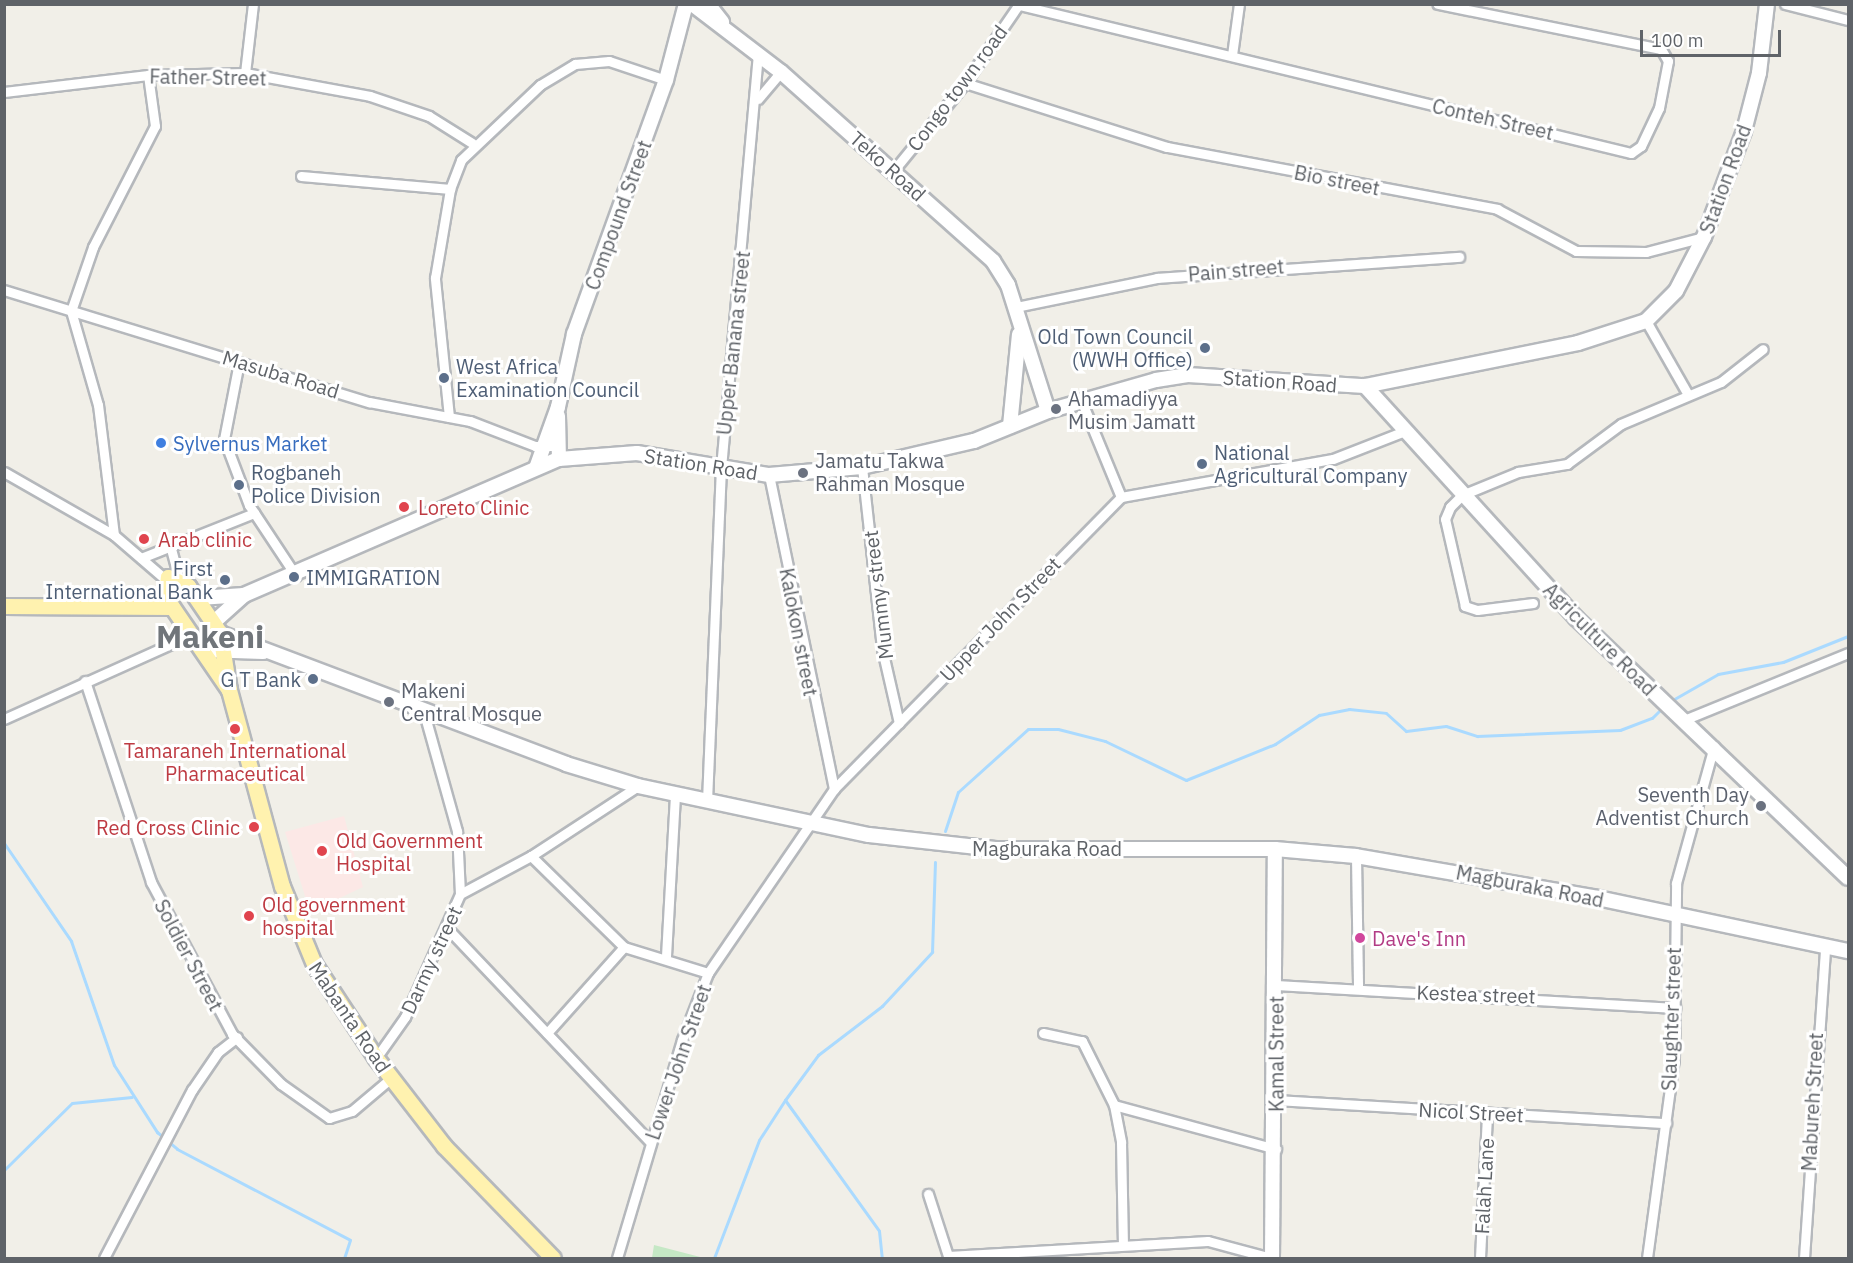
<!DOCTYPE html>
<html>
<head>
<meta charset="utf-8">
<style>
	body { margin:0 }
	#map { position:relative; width:1853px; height:1263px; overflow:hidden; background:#f1efe8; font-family:"IBM Plex Sans",sans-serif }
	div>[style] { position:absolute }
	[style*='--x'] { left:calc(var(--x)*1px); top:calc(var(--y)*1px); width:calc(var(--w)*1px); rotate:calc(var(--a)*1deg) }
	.medical>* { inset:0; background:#fce8e6 }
	.green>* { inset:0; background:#c5e8c5 }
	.stream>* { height:3px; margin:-1.5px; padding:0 1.5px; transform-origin:1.5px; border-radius:1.5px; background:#aadaff }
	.roads { filter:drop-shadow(2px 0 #b5b8bc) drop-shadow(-2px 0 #b5b8bc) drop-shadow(0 2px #b5b8bc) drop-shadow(0 -2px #b5b8bc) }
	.street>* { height:9px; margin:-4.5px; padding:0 4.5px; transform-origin:4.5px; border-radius:4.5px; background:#fff }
	.secondary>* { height:14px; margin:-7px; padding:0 7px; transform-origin:7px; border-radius:7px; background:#fff }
	.primary>* { height:15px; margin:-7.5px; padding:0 7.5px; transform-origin:7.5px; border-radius:7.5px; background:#fff2af }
	.dots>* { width:16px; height:16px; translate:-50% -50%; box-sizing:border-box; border:3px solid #fff; border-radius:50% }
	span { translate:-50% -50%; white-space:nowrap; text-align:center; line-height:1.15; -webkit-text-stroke:6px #fff; paint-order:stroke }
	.street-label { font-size:20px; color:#5f6368 }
	.service-label { font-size:20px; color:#4e5e75 }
	.right { translate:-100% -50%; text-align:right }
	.left { translate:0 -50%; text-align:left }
	.worship-label { font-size:20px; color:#5b616d }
	.shop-label { font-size:20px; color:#366cbe }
	.health-label { font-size:20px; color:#be3a42 }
	.hotel-label { font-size:20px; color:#b23c85 }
	.town-label { font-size:32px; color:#70757a; font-weight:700 }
	.frame { position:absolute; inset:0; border:6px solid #5f6368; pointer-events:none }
	.scale { position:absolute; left:1640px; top:30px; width:141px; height:27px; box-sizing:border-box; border:3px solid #5f6368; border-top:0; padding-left:8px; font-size:18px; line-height:21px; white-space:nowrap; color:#5f6368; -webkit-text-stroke:4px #fff; paint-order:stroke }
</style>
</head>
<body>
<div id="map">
	<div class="medical">
		<i style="clip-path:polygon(344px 816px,363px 887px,310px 912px,285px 832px)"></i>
	</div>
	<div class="green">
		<i style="clip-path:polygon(654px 1245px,704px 1258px,652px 1258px)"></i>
	</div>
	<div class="stream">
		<i style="--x:1669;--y:702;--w:56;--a:-29.7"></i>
		<i style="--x:1718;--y:674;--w:66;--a:-10.5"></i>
		<i style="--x:1783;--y:662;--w:70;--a:-21.8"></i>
		<i style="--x:945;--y:831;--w:41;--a:-71.6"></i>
		<i style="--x:958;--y:792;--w:94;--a:-42"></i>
		<i style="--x:1028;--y:729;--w:30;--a:0"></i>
		<i style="--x:1058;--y:729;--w:49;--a:14.3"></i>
		<i style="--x:1105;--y:741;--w:90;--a:25.7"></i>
		<i style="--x:1186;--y:780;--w:96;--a:-22"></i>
		<i style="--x:1275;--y:744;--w:53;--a:-33.4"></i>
		<i style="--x:1319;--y:715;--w:31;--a:-11"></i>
		<i style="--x:1349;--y:709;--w:37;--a:6"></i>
		<i style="--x:1386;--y:713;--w:27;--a:42"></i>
		<i style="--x:1406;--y:731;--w:40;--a:-7.1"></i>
		<i style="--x:1446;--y:726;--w:33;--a:18"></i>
		<i style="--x:1477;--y:736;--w:143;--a:-2.4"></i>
		<i style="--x:1620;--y:730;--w:34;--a:-21"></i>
		<i style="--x:1652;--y:718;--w:17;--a:-45"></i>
		<i style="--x:4;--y:843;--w:119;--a:55.6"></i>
		<i style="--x:71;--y:941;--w:131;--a:70.9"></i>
		<i style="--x:114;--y:1065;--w:80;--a:57.3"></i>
		<i style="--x:157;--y:1132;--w:26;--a:40"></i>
		<i style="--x:177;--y:1149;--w:195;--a:27.7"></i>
		<i style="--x:350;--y:1240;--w:19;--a:108"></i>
		<i style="--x:785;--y:1100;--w:161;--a:54.3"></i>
		<i style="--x:879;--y:1231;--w:27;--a:84"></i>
		<i style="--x:4;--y:1170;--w:95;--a:-44.6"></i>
		<i style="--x:72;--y:1103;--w:60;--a:-5.7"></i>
		<i style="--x:714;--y:1258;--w:126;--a:-69.1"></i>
		<i style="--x:759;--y:1140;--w:48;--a:-57"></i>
		<i style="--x:785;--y:1100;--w:56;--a:-53.7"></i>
		<i style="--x:818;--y:1055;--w:81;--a:-37.4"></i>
		<i style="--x:882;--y:1006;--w:74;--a:-47.2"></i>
		<i style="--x:932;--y:952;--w:90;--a:-88.1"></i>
	</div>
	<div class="roads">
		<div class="street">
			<i style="--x:1785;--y:4;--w:65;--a:14.3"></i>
			<i style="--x:1019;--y:5;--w:630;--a:13.59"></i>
			<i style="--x:1631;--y:153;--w:12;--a:-35"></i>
			<i style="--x:1641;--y:146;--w:42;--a:-64.7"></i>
			<i style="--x:1659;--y:108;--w:48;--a:-79.2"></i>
			<i style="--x:1668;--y:61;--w:14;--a:-120"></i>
			<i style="--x:1661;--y:49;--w:228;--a:-168.6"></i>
			<i style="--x:1232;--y:55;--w:51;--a:-82.2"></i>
			<i style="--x:245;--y:73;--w:69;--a:-83.4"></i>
			<i style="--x:965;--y:83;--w:212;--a:17.6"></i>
			<i style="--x:1167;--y:147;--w:336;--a:10.6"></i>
			<i style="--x:1497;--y:209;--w:89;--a:28"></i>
			<i style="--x:1576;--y:251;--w:70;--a:0.8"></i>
			<i style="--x:1646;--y:252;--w:60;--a:-14.5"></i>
			<i style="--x:4;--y:92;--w:145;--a:-6.7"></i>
			<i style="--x:148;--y:75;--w:97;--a:-1.2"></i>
			<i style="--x:245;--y:73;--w:127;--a:10.4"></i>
			<i style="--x:370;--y:96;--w:62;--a:18.7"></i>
			<i style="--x:429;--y:116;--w:51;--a:32.1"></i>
			<i style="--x:758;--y:99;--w:35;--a:-50"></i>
			<i style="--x:894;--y:170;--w:112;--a:-50.8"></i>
			<i style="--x:965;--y:83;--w:96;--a:-55.6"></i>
			<i style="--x:301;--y:176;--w:150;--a:5"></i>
			<i style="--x:4;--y:290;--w:382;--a:17.1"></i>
			<i style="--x:369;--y:402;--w:103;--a:10.7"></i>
			<i style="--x:470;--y:421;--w:70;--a:21"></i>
			<i style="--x:535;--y:446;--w:24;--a:0"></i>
			<i style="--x:1016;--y:307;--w:144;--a:-11.6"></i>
			<i style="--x:1157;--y:278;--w:303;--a:-4"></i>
			<i style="--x:1646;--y:321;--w:83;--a:60.3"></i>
			<i style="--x:239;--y:362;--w:78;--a:101"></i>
			<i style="--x:224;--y:439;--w:71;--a:69.3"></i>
			<i style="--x:249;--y:505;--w:85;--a:56.5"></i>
			<i style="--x:1081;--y:400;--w:105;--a:67.6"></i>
			<i style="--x:449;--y:417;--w:140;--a:-95.8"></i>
			<i style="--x:435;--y:278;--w:90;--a:-80.4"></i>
			<i style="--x:450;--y:189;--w:31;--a:-69"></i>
			<i style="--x:461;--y:160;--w:109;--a:-43.5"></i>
			<i style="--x:540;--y:85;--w:41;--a:-31"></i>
			<i style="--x:575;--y:64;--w:34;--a:-5"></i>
			<i style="--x:609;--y:61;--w:60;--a:18.4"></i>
			<i style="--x:862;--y:467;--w:183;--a:83.7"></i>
			<i style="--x:882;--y:649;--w:76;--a:77.1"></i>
			<i style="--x:4;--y:472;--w:127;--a:29.8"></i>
			<i style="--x:114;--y:535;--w:67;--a:40.8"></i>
			<i style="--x:769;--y:475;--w:321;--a:78.3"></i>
			<i style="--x:114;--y:535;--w:131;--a:-97"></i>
			<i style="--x:98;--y:405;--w:98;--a:-106"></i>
			<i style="--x:71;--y:311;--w:68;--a:-71"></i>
			<i style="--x:93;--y:247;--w:136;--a:-62.9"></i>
			<i style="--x:155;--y:126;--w:51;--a:-97.8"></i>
			<i style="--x:170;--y:545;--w:34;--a:75"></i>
			<i style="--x:141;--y:558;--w:122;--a:-21.7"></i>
			<i style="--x:1533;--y:603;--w:56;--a:172.9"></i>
			<i style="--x:1477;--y:610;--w:13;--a:-162"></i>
			<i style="--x:1465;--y:606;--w:89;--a:-102.9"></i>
			<i style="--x:1445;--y:519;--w:13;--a:-67"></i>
			<i style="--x:1450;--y:507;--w:17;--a:-45"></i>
			<i style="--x:1462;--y:495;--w:61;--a:-22.3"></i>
			<i style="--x:1518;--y:472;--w:50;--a:-9.3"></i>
			<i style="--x:1567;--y:464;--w:67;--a:-36.5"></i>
			<i style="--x:1621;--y:424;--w:108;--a:-22.8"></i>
			<i style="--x:1721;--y:382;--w:53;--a:-38.2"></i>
			<i style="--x:85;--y:681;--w:212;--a:71.8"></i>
			<i style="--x:151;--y:882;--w:172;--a:61.9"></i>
			<i style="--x:232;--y:1034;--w:70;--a:45.6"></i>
			<i style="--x:281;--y:1084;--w:59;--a:35.3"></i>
			<i style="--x:329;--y:1118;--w:24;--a:-17"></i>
			<i style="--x:352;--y:1111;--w:51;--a:-40.2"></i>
			<i style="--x:4;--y:719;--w:207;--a:-24.2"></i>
			<i style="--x:1684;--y:720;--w:177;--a:-22.2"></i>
			<i style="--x:707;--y:801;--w:333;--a:-87.6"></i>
			<i style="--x:721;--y:468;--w:417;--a:-84.9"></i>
			<i style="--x:531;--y:856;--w:130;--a:44.4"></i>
			<i style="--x:624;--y:947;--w:88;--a:17.2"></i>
			<i style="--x:1356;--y:856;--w:133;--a:89.1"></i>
			<i style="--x:460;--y:894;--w:81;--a:-28.2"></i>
			<i style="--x:531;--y:856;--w:128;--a:-33.2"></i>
			<i style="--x:448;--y:929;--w:294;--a:46.5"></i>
			<i style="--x:666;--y:956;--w:162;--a:-86.8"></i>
			<i style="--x:1276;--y:985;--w:400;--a:3.3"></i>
			<i style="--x:547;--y:1033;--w:115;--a:-48.2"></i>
			<i style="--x:1043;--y:1033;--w:40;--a:12"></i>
			<i style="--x:1082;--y:1041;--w:72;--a:63.4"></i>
			<i style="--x:1114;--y:1105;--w:38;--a:79"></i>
			<i style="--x:1121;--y:1142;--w:103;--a:88.9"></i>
			<i style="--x:376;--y:1058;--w:50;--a:-54.7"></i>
			<i style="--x:405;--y:1017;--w:135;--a:-65.9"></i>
			<i style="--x:460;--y:894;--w:63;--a:-92.7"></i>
			<i style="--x:457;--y:831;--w:123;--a:-105.6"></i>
			<i style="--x:1276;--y:1100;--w:391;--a:3.4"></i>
			<i style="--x:1114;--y:1105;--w:168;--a:15.2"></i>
			<i style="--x:928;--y:1194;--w:65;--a:72.1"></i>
			<i style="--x:948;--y:1256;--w:260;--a:-3.3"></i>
			<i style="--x:1208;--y:1241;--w:65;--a:15.1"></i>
			<i style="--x:104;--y:1258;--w:190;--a:-62.4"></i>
			<i style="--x:192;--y:1090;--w:46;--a:-55.6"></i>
			<i style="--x:218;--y:1052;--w:24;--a:-38"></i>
			<i style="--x:617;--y:1258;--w:227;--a:-73.4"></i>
			<i style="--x:682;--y:1040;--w:72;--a:-68.8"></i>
			<i style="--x:708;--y:973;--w:223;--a:-55.6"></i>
			<i style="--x:834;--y:789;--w:409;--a:-45.5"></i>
			<i style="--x:1121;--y:497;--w:215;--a:-10.2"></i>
			<i style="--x:1333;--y:459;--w:77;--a:-21.3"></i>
			<i style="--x:1480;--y:1258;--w:144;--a:-87.2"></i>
			<i style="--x:1647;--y:1258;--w:202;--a:-82.3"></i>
			<i style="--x:1674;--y:1058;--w:175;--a:-89.3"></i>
			<i style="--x:1676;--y:883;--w:142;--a:-74.5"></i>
			<i style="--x:1804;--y:1258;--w:312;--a:-86.1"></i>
		</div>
		<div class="secondary">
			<i style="--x:692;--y:4;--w:112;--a:37.4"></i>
			<i style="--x:781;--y:72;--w:284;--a:41.7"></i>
			<i style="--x:993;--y:261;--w:28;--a:58"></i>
			<i style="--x:1008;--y:285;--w:132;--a:72.4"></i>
			<i style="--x:708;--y:4;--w:23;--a:52"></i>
			<i style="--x:1365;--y:386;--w:314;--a:47.7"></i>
			<i style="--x:1576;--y:618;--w:376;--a:43.7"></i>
			<i style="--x:558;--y:416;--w:43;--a:88.7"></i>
			<i style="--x:1010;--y:426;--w:92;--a:-84.4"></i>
			<i style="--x:536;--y:468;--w:65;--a:-70.2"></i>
			<i style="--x:558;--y:407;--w:75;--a:-77.6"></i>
			<i style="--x:574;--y:334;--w:270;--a:-70.1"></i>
			<i style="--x:666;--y:80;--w:79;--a:-75.3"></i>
			<i style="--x:199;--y:598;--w:45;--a:-3.8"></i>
			<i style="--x:214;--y:622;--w:40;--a:-42"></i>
			<i style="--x:244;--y:595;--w:343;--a:-23.4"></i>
			<i style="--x:559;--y:459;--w:78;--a:-4.4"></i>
			<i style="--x:637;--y:453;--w:134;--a:9.5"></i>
			<i style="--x:769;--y:475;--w:93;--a:-4.9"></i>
			<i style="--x:862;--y:467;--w:115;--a:-13.1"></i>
			<i style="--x:974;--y:441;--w:80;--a:-22.1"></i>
			<i style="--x:1048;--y:411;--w:112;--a:-16"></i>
			<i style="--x:1156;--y:380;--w:32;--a:-9"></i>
			<i style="--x:1188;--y:375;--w:177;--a:3.6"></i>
			<i style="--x:1365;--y:386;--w:217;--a:-11.4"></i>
			<i style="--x:1578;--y:343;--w:71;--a:-17.9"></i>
			<i style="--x:1646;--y:321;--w:42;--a:-45"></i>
			<i style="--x:1676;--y:291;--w:61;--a:-62.6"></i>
			<i style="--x:1704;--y:237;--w:113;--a:-69.3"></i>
			<i style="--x:1744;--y:131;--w:60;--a:-75.5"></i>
			<i style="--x:1759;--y:73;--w:69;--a:-83.4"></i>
			<i style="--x:220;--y:633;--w:370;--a:20.7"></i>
			<i style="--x:566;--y:764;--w:75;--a:17"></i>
			<i style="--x:638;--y:786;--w:236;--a:12"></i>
			<i style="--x:869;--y:835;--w:127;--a:6.3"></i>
			<i style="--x:995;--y:849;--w:280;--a:0"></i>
			<i style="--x:1275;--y:849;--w:81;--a:4.9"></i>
			<i style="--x:1356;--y:856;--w:246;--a:9.8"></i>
			<i style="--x:1598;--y:898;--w:256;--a:12"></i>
			<i style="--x:205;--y:650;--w:58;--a:2"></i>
			<i style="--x:1272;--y:1258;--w:409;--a:-89.6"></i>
		</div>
		<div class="primary">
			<i style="--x:4;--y:606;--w:168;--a:0.3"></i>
			<i style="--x:229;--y:690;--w:112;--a:-124.4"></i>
			<i style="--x:166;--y:598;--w:21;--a:-85"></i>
			<i style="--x:168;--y:577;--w:22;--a:24"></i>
			<i style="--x:188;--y:586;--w:57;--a:55.8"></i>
			<i style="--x:220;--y:633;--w:58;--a:81"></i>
			<i style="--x:229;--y:690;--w:203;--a:74.9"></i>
			<i style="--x:282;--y:886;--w:84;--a:67.7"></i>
			<i style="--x:314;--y:964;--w:113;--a:56.6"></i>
			<i style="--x:376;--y:1058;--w:111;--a:52.3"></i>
			<i style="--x:444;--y:1146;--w:156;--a:45.8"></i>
		</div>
	</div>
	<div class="dots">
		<i style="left:1205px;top:348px;background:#5c6f8a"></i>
		<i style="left:444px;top:378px;background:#5c6f8a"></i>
		<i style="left:1056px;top:409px;background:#6b7280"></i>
		<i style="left:161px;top:443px;background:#3f7fe0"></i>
		<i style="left:1202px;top:464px;background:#5c6f8a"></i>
		<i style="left:803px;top:473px;background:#6b7280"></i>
		<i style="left:239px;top:485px;background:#5c6f8a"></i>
		<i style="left:404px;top:507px;background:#e0444e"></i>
		<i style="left:144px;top:539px;background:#e0444e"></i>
		<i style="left:294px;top:577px;background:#5c6f8a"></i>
		<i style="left:225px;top:580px;background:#5c6f8a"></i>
		<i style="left:313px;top:679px;background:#5c6f8a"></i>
		<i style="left:389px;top:702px;background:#6b7280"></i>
		<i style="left:235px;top:729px;background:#e0444e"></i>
		<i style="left:1761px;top:806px;background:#6b7280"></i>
		<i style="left:254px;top:827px;background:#e0444e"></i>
		<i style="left:322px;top:851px;background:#e0444e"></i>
		<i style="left:249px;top:916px;background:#e0444e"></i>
		<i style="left:1360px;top:938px;background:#d1479c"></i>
	</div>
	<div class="street-label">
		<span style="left:208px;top:77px;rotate:1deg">Father Street</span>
		<span style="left:957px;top:88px;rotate:-53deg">Congo town road</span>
		<span style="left:1493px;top:119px;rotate:13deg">Conteh Street</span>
		<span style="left:888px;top:166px;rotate:42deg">Teko Road</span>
		<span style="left:1725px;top:179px;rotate:-70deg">Station Road</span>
		<span style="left:1337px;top:180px;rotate:11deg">Bio street</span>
		<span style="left:618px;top:215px;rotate:-70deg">Compound Street</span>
		<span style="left:1236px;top:270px;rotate:-5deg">Pain street</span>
		<span style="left:733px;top:343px;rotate:-84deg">Upper Banana street</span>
		<span style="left:281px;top:374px;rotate:17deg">Masuba Road</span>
		<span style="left:1280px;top:381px;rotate:4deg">Station Road</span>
		<span style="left:701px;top:464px;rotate:9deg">Station Road</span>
		<span style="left:878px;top:595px;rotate:-97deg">Mummy street</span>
		<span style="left:1000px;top:619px;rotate:-46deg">Upper John Street</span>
		<span style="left:799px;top:632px;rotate:79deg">Kalokon street</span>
		<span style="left:1600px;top:639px;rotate:45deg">Agriculture Road</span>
		<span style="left:1047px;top:848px">Magburaka Road</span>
		<span style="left:1530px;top:886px;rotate:11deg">Magburaka Road</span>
		<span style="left:189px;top:955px;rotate:62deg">Soldier Street</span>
		<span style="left:431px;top:960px;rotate:-65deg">Darmy street</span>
		<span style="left:1476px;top:994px;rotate:2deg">Kestea street</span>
		<span style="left:350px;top:1017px;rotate:56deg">Mabanta Road</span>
		<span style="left:1671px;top:1019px;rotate:-88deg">Slaughter street</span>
		<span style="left:1276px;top:1054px;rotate:-90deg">Kamal Street</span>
		<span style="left:678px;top:1062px;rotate:-71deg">Lower John Street</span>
		<span style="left:1812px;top:1102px;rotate:-87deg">Mabureh Street</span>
		<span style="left:1471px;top:1112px;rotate:3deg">Nicol Street</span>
		<span style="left:1484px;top:1186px;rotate:-87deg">Falah Lane</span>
	</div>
	<div class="service-label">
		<span class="right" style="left:1193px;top:348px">Old Town Council<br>(WWH Office)</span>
		<span class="left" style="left:456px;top:378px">West Africa<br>Examination Council</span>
		<span class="left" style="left:1214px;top:464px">National<br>Agricultural Company</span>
		<span class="left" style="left:251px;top:484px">Rogbaneh<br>Police Division</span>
		<span class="right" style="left:213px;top:580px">First<br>International Bank</span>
		<span class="left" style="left:306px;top:577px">IMMIGRATION</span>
		<span class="right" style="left:301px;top:679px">G T Bank</span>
	</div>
	<div class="worship-label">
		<span class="left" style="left:1068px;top:410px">Ahamadiyya<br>Musim Jamatt</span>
		<span class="left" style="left:815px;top:472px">Jamatu Takwa<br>Rahman Mosque</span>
		<span class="left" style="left:401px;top:702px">Makeni<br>Central Mosque</span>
		<span class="right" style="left:1749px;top:806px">Seventh Day<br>Adventist Church</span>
	</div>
	<div class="shop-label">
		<span class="left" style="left:173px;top:443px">Sylvernus Market</span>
	</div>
	<div class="health-label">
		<span class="left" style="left:418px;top:507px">Loreto Clinic</span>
		<span class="left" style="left:158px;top:539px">Arab clinic</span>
		<span style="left:235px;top:762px">Tamaraneh International<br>Pharmaceutical</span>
		<span class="right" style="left:240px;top:827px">Red Cross Clinic</span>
		<span class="left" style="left:336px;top:852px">Old Government<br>Hospital</span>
		<span class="left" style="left:262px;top:916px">Old government<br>hospital</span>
	</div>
	<div class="hotel-label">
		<span class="left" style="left:1372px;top:938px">Dave's Inn</span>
	</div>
	<div class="town-label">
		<span style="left:210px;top:636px">Makeni</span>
	</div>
	<div class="frame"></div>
	<div class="scale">100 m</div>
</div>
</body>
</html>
